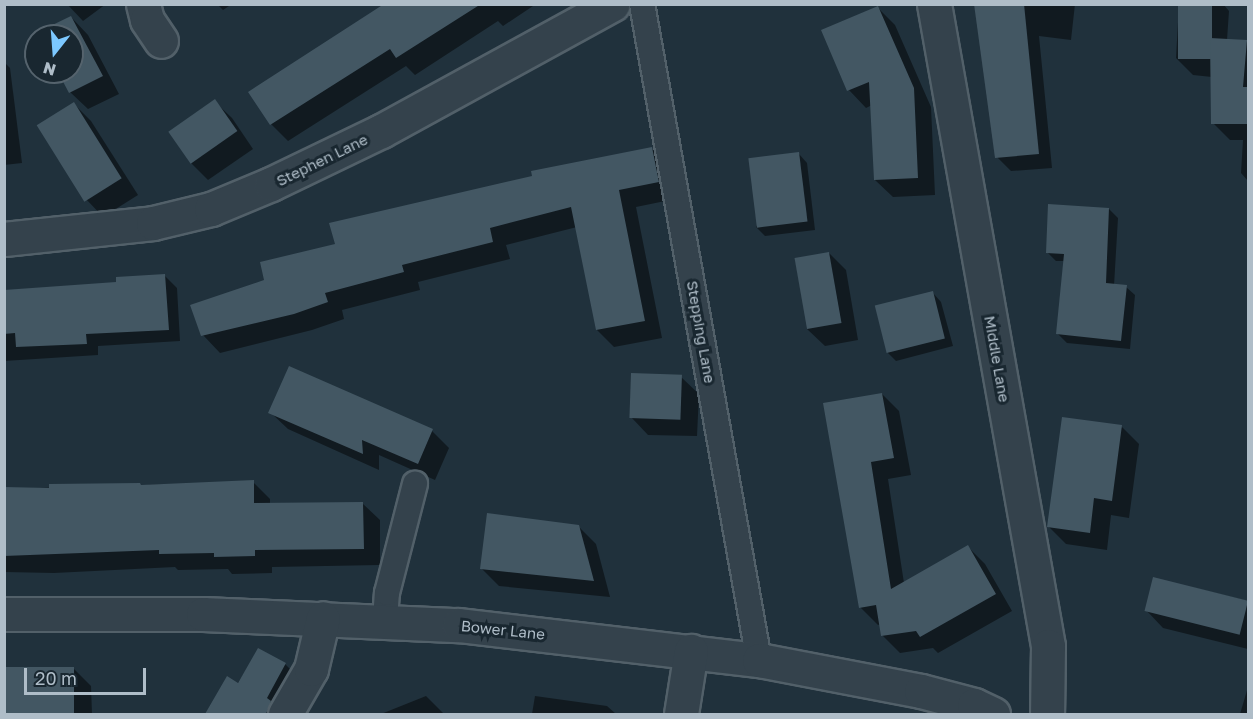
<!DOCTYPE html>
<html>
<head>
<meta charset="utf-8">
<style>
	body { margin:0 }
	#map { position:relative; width:1253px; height:719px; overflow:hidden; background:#20313c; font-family:"Golos Text",sans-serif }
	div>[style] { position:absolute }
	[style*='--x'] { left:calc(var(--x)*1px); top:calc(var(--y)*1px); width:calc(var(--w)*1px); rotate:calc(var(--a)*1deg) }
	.shadow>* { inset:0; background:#0007 }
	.building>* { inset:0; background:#435763; transform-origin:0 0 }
	.roads { filter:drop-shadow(2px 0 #526069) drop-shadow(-2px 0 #526069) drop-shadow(0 2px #526069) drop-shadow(0 -2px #526069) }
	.lane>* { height:24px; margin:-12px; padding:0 12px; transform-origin:12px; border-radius:12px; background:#34424c }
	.street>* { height:33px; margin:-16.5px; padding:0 16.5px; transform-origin:16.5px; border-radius:16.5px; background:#34424c }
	span { translate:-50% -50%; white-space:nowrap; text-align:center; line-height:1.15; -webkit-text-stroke:6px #192730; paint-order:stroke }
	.street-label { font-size:15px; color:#afbdc8 }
	.frame { position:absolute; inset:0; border:6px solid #afbdc8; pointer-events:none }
	.north { position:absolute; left:24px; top:24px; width:60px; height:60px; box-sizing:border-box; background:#192730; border:2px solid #55636d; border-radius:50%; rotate:197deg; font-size:16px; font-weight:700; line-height:24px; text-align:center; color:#afbdc8 }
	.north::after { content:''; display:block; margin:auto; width:21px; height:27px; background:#7cc8ff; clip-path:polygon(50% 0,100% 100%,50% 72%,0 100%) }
	.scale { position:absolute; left:24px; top:668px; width:122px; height:27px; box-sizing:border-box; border:3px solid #afbdc8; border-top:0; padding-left:8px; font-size:18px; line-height:21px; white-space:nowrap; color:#afbdc8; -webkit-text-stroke:4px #192730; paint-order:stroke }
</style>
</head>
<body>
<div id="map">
	<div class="shadow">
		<i style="clip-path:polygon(67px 4px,106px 4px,83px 21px)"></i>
		<i style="clip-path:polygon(217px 4px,232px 4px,223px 10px)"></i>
		<i style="clip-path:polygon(409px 4px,536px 4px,503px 26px,498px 21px,415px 75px,406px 66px,288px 141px,271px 124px)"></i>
		<i style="clip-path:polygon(978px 4px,1075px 4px,1071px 40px,1039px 36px,1052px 168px,1011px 171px,997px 157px)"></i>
		<i style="clip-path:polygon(1179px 4px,1223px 4px,1229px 11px,1227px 40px,1246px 41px,1248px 44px,1248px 181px,1241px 173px,1243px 140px,1230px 140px,1213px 123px,1212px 77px,1193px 75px,1176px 58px)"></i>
		<i style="clip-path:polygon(878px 8px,895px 25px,931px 107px,935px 195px,893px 197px,875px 180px,872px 105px,866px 108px,849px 90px,823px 31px)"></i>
		<i style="clip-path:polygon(71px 17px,88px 35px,119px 94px,88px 109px,70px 92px,60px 72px,72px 72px,72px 36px,42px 36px)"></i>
		<i style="clip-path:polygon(4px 62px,10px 68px,22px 163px,4px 165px)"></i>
		<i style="clip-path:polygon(214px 101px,232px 118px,253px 149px,208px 180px,191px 163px)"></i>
		<i style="clip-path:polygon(74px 104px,91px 121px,138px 195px,103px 217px,86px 199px)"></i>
		<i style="clip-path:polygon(652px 149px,669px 166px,675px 199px,636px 207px,662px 338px,614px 347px,597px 330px,577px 227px,506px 245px,510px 259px,418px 282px,420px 290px,342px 310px,344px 319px,312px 330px,220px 353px,203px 335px,266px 281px,336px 245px)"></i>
		<i style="clip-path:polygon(799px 154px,807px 163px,815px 230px,765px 236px,756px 227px)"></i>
		<i style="clip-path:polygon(1109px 209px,1118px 218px,1114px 286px,1126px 287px,1135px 295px,1130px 349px,1067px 343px,1058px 334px,1065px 261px,1056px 261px,1047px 252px)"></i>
		<i style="clip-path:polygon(829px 253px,846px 270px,858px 340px,825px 346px,807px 329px)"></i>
		<i style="clip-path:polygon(164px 275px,177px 288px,180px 341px,98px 346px,98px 355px,4px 361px,4px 292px,118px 283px)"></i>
		<i style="clip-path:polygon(933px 293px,941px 302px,953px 346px,896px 361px,887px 352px)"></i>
		<i style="clip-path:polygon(681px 377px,699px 394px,697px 436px,648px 435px,631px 417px)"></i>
		<i style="clip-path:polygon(882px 394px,899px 411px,911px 475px,888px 479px,904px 583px,968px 547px,985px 564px,1012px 611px,938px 653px,933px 648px,900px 653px,882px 635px,881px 624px,878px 625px,860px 607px,825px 404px)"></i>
		<i style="clip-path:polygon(270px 412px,432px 431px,449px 448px,435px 480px,379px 455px,379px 470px,288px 429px)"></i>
		<i style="clip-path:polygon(1122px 427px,1139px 444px,1129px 518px,1111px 515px,1107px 550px,1066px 544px,1049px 527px)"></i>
		<i style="clip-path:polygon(253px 482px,270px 499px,270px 504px,362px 503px,380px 520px,380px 565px,272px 567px,272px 573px,232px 574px,228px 569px,178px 570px,175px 567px,54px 573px,4px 572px,4px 489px)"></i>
		<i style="clip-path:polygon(579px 527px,596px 544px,610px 597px,499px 586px,482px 569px)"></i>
		<i style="clip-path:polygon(1154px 578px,1248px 601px,1248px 649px,1163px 628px,1146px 610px)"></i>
		<i style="clip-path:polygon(259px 650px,285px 664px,303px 682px,284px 714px,218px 714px)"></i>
		<i style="clip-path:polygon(73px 668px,91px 686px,92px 714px,4px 714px,4px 675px)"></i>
		<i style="clip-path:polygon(1248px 687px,1248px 714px,1240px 714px)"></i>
		<i style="clip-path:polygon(426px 696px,444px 714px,381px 714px)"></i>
		<i style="clip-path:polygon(535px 696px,607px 706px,616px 714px,532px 714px)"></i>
	</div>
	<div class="building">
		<i style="clip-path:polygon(384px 4px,481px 4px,396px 58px,390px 49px,270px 125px,248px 92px)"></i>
		<i style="clip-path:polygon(974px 4px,1024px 4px,1039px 154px,995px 158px)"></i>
		<i style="left:1178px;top:4px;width:34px;height:55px"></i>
		<i style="clip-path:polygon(878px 6px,914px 88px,918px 178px,874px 180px,869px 82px,847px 91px,821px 30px)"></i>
		<i style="clip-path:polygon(71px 16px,103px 76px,69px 93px,58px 72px,72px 72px,72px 36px,40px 36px,38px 32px)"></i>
		<i style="clip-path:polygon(1210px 38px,1247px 40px,1243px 87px,1248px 87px,1248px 124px,1211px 124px)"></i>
		<i style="left:215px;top:99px;width:39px;height:57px;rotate:55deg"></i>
		<i style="left:74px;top:102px;width:90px;height:44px;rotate:58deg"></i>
		<i style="clip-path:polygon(652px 147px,659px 182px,619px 190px,645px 321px,596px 330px,571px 207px,490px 228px,493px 242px,402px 265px,404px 272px,325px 293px,328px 302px,294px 314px,201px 336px,190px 305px,264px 280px,260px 262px,335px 244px,329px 223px,532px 176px,531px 171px)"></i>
		<i style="left:799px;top:152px;width:70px;height:51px;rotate:83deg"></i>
		<i style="clip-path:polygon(1048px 204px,1109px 208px,1106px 283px,1127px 285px,1121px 341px,1056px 334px,1064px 254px,1046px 253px)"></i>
		<i style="left:829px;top:252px;width:72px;height:35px;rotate:80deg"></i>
		<i style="clip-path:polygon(165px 274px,169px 330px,86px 334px,87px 344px,16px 347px,15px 333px,4px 334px,4px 290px,116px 282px,116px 277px)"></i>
		<i style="left:933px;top:291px;width:49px;height:60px;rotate:76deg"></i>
		<i style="clip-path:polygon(289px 366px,433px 429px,418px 464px,362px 440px,363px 454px,268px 413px)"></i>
		<i style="left:631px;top:373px;width:51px;height:45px;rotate:2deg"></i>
		<i style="clip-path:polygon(882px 393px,894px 458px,871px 462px,891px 589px,968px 545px,996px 594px,920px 637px,916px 631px,881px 636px,876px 605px,859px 608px,823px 403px)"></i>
		<i style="clip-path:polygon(1062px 417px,1122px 425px,1112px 501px,1094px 498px,1090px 533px,1047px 527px)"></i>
		<i style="clip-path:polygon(254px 480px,254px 503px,363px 502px,364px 549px,255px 550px,255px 556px,214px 557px,214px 553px,159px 554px,159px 550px,4px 556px,4px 487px,49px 488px,49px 484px,140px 483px,141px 485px)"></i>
		<i style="clip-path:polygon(487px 513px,579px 525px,594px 581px,480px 569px)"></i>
		<i style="left:1153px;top:577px;width:98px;height:35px;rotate:14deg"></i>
		<i style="clip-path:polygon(258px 648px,286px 663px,267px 698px,271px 701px,266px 714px,205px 714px,227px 676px,238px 683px)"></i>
		<i style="left:4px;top:667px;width:70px;height:47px"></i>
	</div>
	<div class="roads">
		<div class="lane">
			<i style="--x:642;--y:4;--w:666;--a:79.89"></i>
			<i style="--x:385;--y:620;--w:27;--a:-86"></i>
			<i style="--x:387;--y:593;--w:113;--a:-75.6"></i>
		</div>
		<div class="street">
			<i style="--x:143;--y:4;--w:16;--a:76"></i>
			<i style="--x:147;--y:20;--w:25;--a:56"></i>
			<i style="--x:934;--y:4;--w:652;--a:79.93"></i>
			<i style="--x:1048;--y:646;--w:68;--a:90.8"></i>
			<i style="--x:4;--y:239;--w:150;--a:-6.1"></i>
			<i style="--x:153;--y:223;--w:60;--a:-13.6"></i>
			<i style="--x:211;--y:209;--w:65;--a:-22.6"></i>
			<i style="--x:271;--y:184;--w:122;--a:-25.7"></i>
			<i style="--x:381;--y:131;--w:264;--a:-28.7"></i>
			<i style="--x:4;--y:614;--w:199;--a:0"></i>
			<i style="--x:203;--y:614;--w:256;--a:2.5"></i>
			<i style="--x:459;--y:625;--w:302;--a:6.7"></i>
			<i style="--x:759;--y:660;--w:165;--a:10.8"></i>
			<i style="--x:921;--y:691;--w:55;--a:14.8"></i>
			<i style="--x:974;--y:705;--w:21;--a:25"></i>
			<i style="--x:285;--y:714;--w:52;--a:-60"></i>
			<i style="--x:311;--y:669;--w:52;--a:-76.8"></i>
			<i style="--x:681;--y:714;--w:64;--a:-81"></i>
		</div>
	</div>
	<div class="street-label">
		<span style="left:322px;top:160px;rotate:-26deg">Stephen Lane</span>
		<span style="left:701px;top:332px;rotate:80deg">Stepping Lane</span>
		<span style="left:997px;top:359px;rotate:80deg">Middle Lane</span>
		<span style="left:503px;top:630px;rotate:6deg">Bower Lane</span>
	</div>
	<div class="frame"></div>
	<div class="north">N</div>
	<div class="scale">20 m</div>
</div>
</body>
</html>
